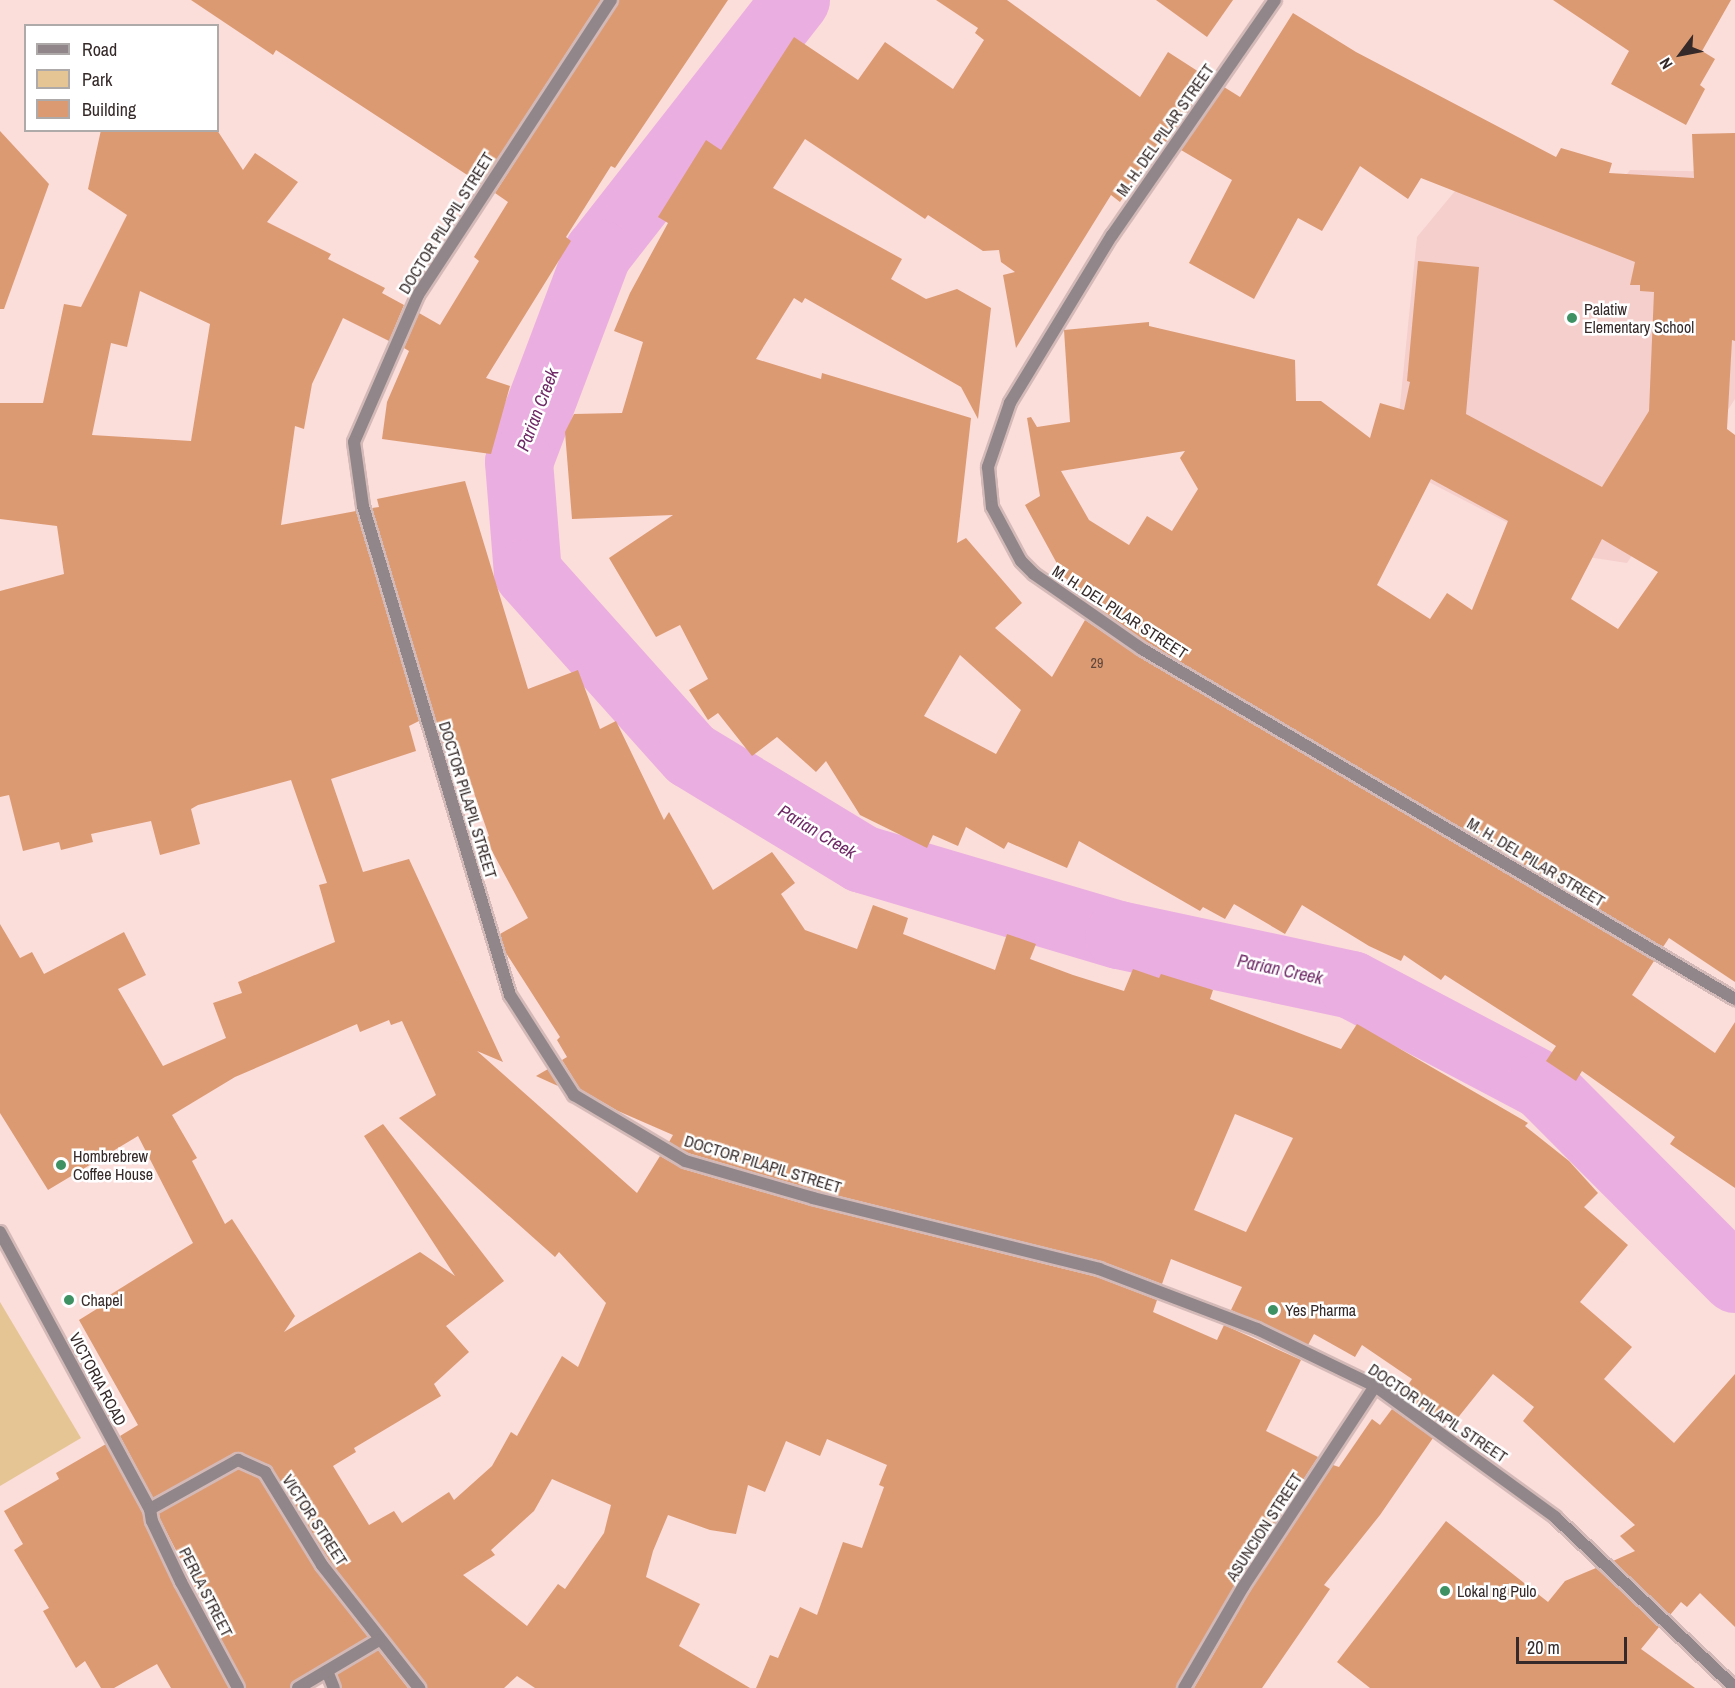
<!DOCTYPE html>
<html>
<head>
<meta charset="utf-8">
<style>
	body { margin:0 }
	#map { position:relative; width:1735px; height:1688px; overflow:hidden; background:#fbddda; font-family:"Archivo Narrow",sans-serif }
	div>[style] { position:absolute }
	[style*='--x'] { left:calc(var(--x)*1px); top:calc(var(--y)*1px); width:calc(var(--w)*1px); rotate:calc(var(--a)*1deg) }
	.built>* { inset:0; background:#f5cfcb }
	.green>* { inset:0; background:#e6c594 }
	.river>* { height:68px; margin:-34px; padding:0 34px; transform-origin:34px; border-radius:34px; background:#ebaee0 }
	.building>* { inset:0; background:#dc9a72 }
	.roads { filter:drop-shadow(2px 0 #d3b9b7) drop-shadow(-2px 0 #d3b9b7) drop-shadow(0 2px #d3b9b7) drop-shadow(0 -2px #d3b9b7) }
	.minor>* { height:12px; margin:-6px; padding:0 6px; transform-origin:6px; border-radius:6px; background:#918689 }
	.tertiary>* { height:12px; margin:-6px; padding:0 6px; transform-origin:6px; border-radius:6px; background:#918689 }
	.dots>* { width:16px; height:16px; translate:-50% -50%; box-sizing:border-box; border:3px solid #fff; border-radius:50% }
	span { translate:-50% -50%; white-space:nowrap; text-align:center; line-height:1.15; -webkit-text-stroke:5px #fff; paint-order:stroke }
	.number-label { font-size:14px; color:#5f463b }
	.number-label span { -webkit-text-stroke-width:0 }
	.street-label { font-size:16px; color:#352a29 }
	.poi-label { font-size:16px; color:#352a29 }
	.left { translate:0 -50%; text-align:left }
	.water-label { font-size:18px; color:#6e2966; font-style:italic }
	.legend { position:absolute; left:24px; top:24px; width:195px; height:108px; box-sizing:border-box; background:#fff; border:2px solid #aeaaa9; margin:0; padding:8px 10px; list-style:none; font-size:18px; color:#352a29 }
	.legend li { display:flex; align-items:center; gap:12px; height:30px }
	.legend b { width:30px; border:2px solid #aeaaa9 }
	.north { position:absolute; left:1651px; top:24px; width:60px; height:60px; -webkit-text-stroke:4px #fff; paint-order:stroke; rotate:238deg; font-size:16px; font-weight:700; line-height:24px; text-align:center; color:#352a29 }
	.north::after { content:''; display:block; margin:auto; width:21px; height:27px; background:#352a29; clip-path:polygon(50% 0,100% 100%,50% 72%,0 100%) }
	.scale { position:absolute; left:1516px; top:1637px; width:111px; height:27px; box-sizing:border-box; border:3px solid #352a29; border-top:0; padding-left:8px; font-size:18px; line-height:21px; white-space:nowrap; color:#352a29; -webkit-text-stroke:4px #fff; paint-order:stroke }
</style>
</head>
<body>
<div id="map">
	<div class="built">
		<i style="clip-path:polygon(1630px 170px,1735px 172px,1735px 399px,1627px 563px,1568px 554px,1394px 464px,1417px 237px,1460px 185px,1614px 192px)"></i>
	</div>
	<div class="green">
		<i style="clip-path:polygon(0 1302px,81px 1438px,0 1486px)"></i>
	</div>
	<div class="river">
		<i style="--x:796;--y:0;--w:321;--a:128"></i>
		<i style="--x:598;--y:253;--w:223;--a:110.7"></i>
		<i style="--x:519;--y:462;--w:111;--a:85.4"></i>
		<i style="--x:528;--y:573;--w:244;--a:48.2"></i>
		<i style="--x:691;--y:755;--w:200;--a:31.3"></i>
		<i style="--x:862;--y:859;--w:268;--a:16.5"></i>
		<i style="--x:1119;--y:935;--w:238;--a:12.1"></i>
		<i style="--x:1352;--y:985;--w:215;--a:27.8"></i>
		<i style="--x:1542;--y:1085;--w:274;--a:45.1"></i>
	</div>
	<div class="building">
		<i style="clip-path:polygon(191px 0,601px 0,481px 184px,276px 50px,273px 55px)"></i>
		<i style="clip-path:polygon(619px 0,728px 0,615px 168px,611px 166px,566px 237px,571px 241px,486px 378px,510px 386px,491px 454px,382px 439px,387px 402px,409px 351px,404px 348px,419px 313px,440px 325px,479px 261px,474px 257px,508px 202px,495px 193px)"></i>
		<i style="clip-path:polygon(evenodd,936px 0,1007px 0,1140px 97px,1168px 52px,1210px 79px,1166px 142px,1162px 139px,1120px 202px,1111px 195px,1016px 348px,1003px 275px,1015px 272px,1001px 262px,999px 250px,983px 251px,928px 215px,925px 219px,805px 139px,773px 188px,902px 259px,891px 279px,926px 299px,957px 289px,991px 308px,978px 419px,961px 387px,805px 298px,802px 303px,794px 298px,756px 359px,821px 379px,822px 373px,971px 418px,957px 543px,966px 538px,1022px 603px,995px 628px,1052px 677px,1085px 620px,1138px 656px,1654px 961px,1632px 995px,1715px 1053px,1735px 1022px,1735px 1188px,1670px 1144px,1675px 1137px,1582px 1071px,1576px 1081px,1546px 1061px,1556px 1046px,1445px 975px,1441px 980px,1404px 955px,1401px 961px,1369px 946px,1302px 905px,1285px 934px,1234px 904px,1225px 919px,1203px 907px,1200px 911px,1079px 841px,1067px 868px,1008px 842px,1004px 849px,966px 827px,958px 846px,933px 835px,927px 848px,860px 815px,826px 761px,816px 772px,777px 737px,752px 756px,718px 713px,708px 720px,689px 690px,708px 679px,680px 625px,656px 637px,609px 558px,673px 515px,572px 519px,565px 432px,574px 414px,622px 413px,643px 342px,614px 331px,630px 293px,668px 223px,658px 217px,706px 140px,721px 150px,794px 37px,858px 80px,885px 42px,953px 89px,984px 40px,975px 33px,978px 28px,936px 0,960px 655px,1021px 710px,996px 754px,924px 716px,960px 655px)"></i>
		<i style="clip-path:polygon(1156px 0,1233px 0,1207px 37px)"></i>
		<i style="clip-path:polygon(1553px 0,1731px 0,1702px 51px,1715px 59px,1700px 85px,1705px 89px,1686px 125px,1611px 84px,1629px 51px)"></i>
		<i style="clip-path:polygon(evenodd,1293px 13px,1356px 52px,1556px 157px,1561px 148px,1612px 163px,1609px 173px,1694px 178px,1692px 134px,1735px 133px,1735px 341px,1732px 340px,1727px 429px,1735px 435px,1735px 982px,1669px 938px,1663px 947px,1146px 642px,1094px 605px,1066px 580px,1025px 505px,1040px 496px,1027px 418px,1031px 417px,1037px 427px,1070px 422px,1064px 330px,1149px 322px,1149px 326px,1295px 360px,1296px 401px,1321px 401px,1370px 438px,1380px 403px,1404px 410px,1410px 382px,1407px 381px,1418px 261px,1479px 267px,1466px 414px,1602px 487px,1649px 411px,1654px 292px,1640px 291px,1640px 285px,1630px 285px,1635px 262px,1421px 178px,1408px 199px,1360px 166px,1322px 231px,1298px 218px,1254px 299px,1189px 263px,1232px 180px,1181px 150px,1224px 87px,1240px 97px,1293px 13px,1185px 451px,1180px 458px,1198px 489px,1172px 531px,1147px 516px,1129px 545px,1089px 520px,1061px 471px,1185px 451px,1293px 13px,1431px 479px,1508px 521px,1472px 610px,1447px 593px,1430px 619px,1377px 585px,1431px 479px,1293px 13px,1602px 539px,1658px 572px,1618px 629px,1571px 599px,1602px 539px)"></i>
		<i style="clip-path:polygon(evenodd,101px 130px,217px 130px,243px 170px,255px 153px,298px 182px,267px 222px,331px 254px,328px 259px,385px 288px,382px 293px,404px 305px,389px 341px,343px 318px,312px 384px,304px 429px,295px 426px,281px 525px,356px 511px,419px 721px,409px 726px,416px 751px,331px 779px,363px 872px,409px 859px,503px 1062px,477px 1051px,637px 1193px,660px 1156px,683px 1169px,811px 1206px,1097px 1277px,1157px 1300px,1153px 1312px,1217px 1340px,1224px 1325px,1301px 1360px,1266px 1431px,1318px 1457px,1236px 1583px,1176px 1688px,756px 1688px,770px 1655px,778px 1658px,800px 1607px,817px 1615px,843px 1542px,862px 1548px,884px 1487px,879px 1485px,887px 1465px,827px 1439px,820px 1456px,786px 1441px,765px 1492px,748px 1485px,736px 1534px,710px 1530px,668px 1515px,653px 1551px,646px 1577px,700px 1604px,679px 1646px,750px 1688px,535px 1688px,517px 1676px,504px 1688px,427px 1688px,329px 1560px,269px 1465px,237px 1452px,153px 1498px,120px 1436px,138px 1425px,79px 1320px,108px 1302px,105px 1298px,193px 1243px,138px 1136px,48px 1190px,0 1113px,0 924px,20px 958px,32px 952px,44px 974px,124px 932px,146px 975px,118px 989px,163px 1066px,226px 1038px,213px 1003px,242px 993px,238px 982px,335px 942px,319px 885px,327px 883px,291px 780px,198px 805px,191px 809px,200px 844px,160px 855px,151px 821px,91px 834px,93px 842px,61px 850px,59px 842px,23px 851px,9px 795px,0 797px,0 591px,64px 574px,57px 526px,0 519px,0 403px,43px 403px,64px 304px,81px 307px,127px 215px,88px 189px,101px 130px,140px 291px,210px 324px,191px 441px,92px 435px,111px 343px,127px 347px,140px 291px,101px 130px,389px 1020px,391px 1025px,402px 1021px,436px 1095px,399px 1118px,555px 1257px,559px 1252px,606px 1303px,578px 1367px,562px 1356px,517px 1436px,511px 1432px,492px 1466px,454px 1500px,449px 1492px,402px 1523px,394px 1511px,369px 1525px,333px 1466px,356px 1452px,354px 1448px,441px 1396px,434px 1384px,469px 1352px,446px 1326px,504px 1281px,383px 1124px,364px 1136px,455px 1276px,420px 1252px,284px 1332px,295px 1316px,232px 1219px,225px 1224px,192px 1161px,197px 1158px,172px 1115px,235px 1077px,357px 1024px,360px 1032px,389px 1020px,101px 130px,552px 1479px,611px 1505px,604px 1533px,565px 1589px,558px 1584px,527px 1626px,463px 1575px,495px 1555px,491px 1550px,534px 1511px,552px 1479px)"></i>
		<i style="clip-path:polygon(0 131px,49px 184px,4px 309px,0 309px)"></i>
		<i style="clip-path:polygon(evenodd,465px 481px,528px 689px,578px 670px,600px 729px,616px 721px,664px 820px,669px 812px,713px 890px,772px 852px,795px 883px,781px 894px,805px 930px,857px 949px,873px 905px,908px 918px,903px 934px,995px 970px,1007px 934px,1036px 944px,1030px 959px,1073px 975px,1124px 991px,1133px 969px,1159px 978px,1161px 974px,1213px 990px,1210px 999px,1341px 1049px,1357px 1024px,1528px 1123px,1525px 1126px,1569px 1161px,1598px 1193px,1584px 1207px,1628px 1245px,1580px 1302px,1632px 1347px,1604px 1379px,1674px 1443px,1735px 1374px,1735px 1627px,1700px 1593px,1687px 1607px,1681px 1602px,1670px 1615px,1613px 1561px,1635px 1551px,1620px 1536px,1635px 1525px,1523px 1421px,1534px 1407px,1493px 1374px,1456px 1420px,1449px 1414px,1442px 1424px,1401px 1395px,1412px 1379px,1362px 1345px,1355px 1357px,1314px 1334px,1308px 1345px,1231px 1310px,1242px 1287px,1171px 1259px,1162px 1284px,1101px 1261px,815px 1190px,688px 1153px,669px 1142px,673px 1135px,618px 1111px,580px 1089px,562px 1060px,567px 1057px,557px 1040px,560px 1037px,506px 953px,500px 934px,528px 918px,485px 838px,489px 836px,466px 770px,461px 772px,450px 741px,443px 743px,372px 508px,379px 507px,377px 499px,465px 481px,1235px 1114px,1293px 1138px,1246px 1232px,1194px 1210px,1235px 1114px)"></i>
		<i style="clip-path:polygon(548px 1069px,558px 1086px,536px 1076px)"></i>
		<i style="clip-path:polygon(1392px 1409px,1433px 1438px,1380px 1515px,1324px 1585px,1330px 1589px,1262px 1688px,1194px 1688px,1250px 1591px,1333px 1465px,1339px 1467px,1372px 1419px,1380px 1425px)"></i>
		<i style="clip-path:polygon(106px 1444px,142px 1512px,174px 1586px,229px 1688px,171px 1688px,157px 1664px,114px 1688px,101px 1688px,85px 1661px,76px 1668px,43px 1611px,49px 1608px,14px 1550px,23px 1544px,4px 1511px,59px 1479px,56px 1473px)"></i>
		<i style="clip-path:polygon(238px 1469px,259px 1478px,315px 1569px,368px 1637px,294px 1681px,290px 1688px,246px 1688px,160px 1519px,159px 1513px)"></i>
		<i style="clip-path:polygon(1446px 1521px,1548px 1602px,1565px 1581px,1596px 1568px,1659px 1627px,1641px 1649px,1695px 1688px,1370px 1688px,1337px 1662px)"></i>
		<i style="clip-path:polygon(378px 1650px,408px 1688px,342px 1688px,337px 1674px)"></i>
	</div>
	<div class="roads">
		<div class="minor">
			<i style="--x:0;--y:1232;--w:315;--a:61.6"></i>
			<i style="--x:150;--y:1509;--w:12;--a:81"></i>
			<i style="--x:152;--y:1521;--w:68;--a:64.6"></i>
			<i style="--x:181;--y:1582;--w:120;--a:61.7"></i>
			<i style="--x:150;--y:1509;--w:101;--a:-29.1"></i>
			<i style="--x:238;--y:1460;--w:30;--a:24"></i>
			<i style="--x:265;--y:1472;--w:109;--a:58.5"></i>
			<i style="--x:322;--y:1565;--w:157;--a:51.7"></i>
			<i style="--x:327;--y:1671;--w:18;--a:68"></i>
			<i style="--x:298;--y:1688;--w:94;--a:-30.7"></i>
			<i style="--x:1184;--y:1688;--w:117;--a:-59.7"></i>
			<i style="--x:1243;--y:1587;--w:240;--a:-56.7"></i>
		</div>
		<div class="tertiary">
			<i style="--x:611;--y:0;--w:353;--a:123.2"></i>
			<i style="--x:418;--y:295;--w:160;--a:113.5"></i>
			<i style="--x:354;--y:442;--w:65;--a:82"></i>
			<i style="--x:363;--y:506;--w:511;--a:73.27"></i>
			<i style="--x:510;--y:995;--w:119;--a:57.4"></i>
			<i style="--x:574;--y:1095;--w:129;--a:30.7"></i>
			<i style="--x:685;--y:1161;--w:133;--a:16.1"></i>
			<i style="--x:813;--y:1198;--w:295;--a:13.9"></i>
			<i style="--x:1099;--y:1269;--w:169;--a:20.8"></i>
			<i style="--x:1257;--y:1329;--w:131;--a:25.8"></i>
			<i style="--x:1375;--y:1386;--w:223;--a:36"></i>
			<i style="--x:1555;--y:1517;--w:248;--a:43.5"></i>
			<i style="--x:1275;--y:0;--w:286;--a:124.7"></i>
			<i style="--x:1112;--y:235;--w:197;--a:121.3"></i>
			<i style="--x:1010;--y:403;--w:68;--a:109"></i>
			<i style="--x:988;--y:467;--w:40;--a:84.3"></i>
			<i style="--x:992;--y:507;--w:61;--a:61.8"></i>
			<i style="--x:1021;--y:561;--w:18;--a:45"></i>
			<i style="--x:1034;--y:574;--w:131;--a:34.8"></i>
			<i style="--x:1142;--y:649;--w:689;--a:30.55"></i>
		</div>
	</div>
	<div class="dots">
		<i style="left:1572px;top:318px;background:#3e9163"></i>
		<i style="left:61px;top:1165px;background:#3e9163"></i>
		<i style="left:69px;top:1300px;background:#3e9163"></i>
		<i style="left:1273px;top:1310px;background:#3e9163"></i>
		<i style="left:1445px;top:1591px;background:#3e9163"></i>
	</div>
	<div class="number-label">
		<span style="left:1097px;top:663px">29</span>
	</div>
	<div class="street-label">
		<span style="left:1165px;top:130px;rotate:-55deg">M. H. DEL PILAR STREET</span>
		<span style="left:446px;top:223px;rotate:-58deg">DOCTOR PILAPIL STREET</span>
		<span style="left:1120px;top:612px;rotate:33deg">M. H. DEL PILAR STREET</span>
		<span style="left:468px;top:800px;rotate:73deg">DOCTOR PILAPIL STREET</span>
		<span style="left:1536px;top:862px;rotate:31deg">M. H. DEL PILAR STREET</span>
		<span style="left:763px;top:1164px;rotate:17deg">DOCTOR PILAPIL STREET</span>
		<span style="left:98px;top:1379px;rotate:62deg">VICTORIA ROAD</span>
		<span style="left:1438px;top:1413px;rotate:34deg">DOCTOR PILAPIL STREET</span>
		<span style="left:315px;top:1520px;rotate:57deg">VICTOR STREET</span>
		<span style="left:1264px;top:1527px;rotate:-57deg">ASUNCION STREET</span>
		<span style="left:206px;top:1592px;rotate:63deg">PERLA STREET</span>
	</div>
	<div class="poi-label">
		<span class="left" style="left:1584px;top:318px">Palatiw<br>Elementary School</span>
		<span class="left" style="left:73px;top:1165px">Hombrebrew<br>Coffee House</span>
		<span class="left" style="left:81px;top:1300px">Chapel</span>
		<span class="left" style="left:1285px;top:1310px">Yes Pharma</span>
		<span class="left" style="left:1457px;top:1591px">Lokal ng Pulo</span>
	</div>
	<div class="water-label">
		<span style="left:538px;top:410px;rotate:-69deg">Parian Creek</span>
		<span style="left:817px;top:832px;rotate:31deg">Parian Creek</span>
		<span style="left:1280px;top:970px;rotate:12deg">Parian Creek</span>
	</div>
	<ul class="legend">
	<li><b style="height:8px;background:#918689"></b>Road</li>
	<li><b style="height:16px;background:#e6c594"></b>Park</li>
	<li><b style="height:16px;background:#dc9a72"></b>Building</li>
	</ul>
	<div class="north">N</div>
	<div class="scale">20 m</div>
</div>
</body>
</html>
